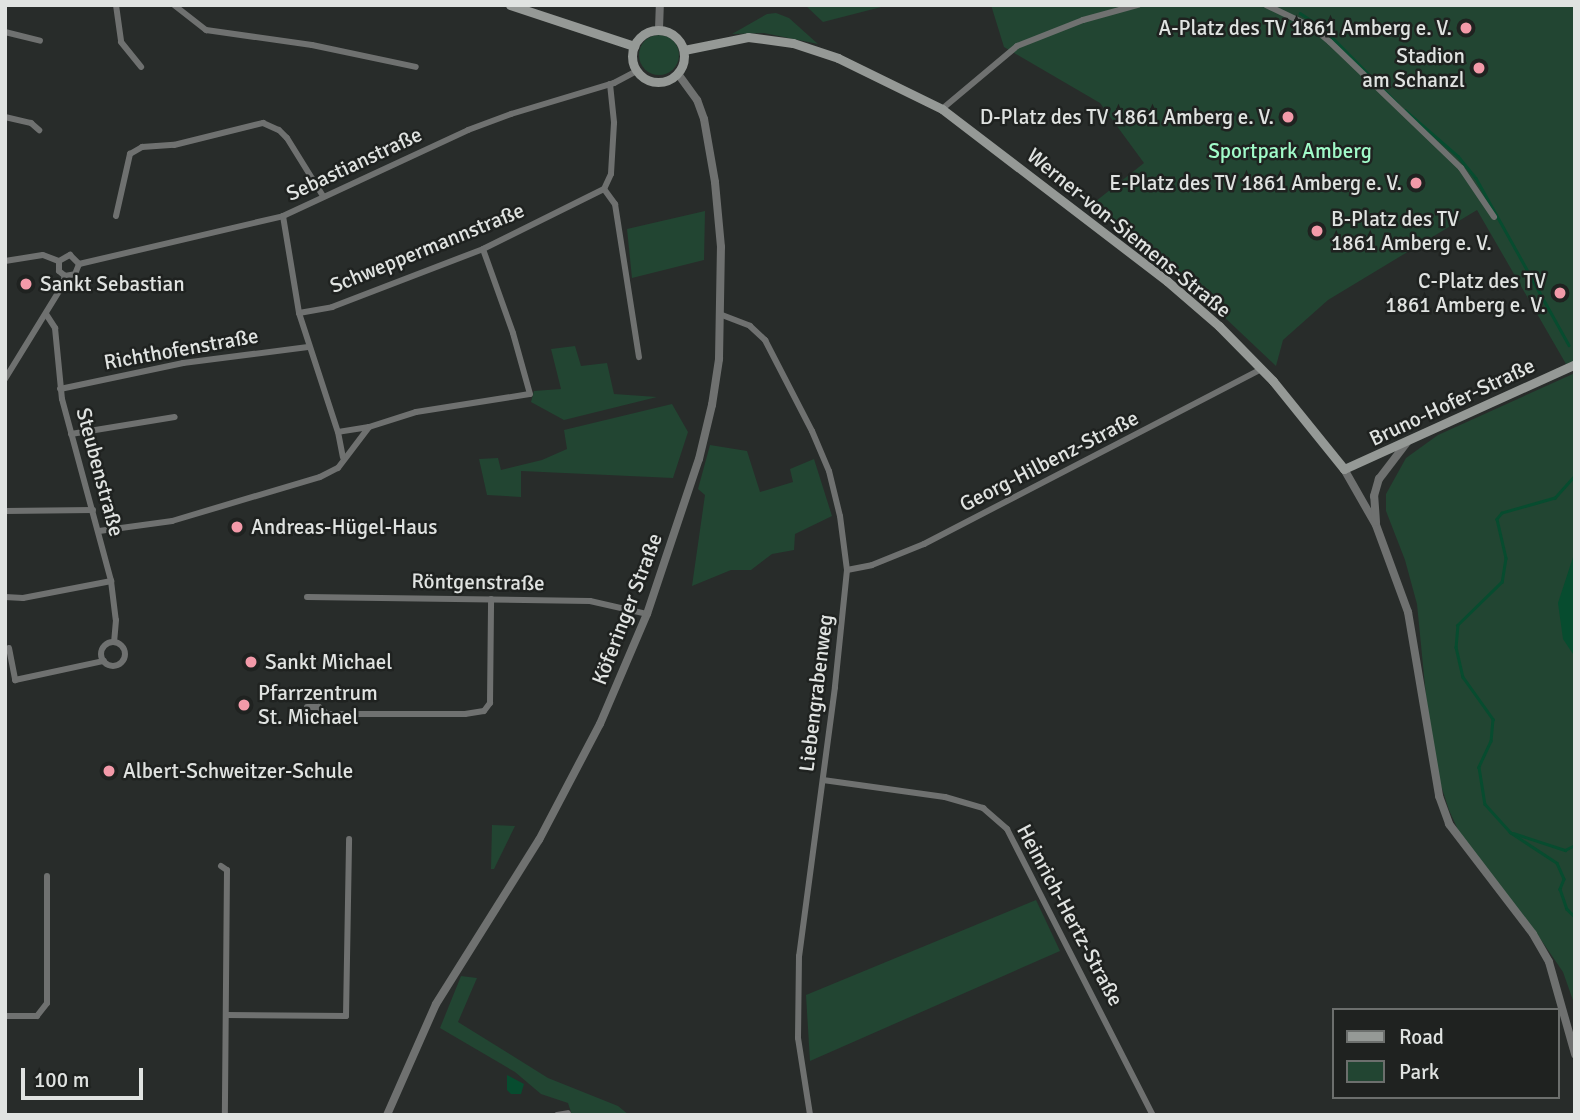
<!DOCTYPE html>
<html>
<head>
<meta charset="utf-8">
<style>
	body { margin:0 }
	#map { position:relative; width:1580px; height:1120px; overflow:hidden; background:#282c2a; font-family:Signika,sans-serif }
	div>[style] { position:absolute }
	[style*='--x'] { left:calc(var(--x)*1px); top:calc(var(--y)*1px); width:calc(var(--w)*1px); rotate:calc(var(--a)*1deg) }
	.green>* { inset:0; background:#224532 }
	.round { border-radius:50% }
	.water>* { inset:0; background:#074c2f }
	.stream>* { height:2.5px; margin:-1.25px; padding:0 1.25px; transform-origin:1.25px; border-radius:1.25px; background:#074c2f }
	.minor>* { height:6px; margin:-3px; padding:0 3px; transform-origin:3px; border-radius:3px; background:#6f7170 }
	.minor>.ring { margin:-3px; padding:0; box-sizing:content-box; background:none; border:6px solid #6f7170; border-radius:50% }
	.tertiary>* { height:8px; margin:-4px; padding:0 4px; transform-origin:4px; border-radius:4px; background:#6f7170 }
	.secondary>* { height:9px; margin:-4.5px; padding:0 4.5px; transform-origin:4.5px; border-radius:4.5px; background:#959996 }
	.secondary>.ring { margin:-4.5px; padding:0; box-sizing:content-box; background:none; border:9px solid #959996; border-radius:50% }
	.dots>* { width:19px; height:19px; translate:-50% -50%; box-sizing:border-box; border:4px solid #1f2220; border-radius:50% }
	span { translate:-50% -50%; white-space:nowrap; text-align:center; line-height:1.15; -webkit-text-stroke:5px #1f2220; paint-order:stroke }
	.poi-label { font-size:21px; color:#e0e3e1 }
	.right { translate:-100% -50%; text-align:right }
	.left { translate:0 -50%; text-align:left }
	.park-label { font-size:21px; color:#a1fbc9 }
	.street-label { font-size:21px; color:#e0e3e1 }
	.frame { position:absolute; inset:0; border:7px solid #e0e3e1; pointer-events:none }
	.legend { position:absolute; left:1332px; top:1008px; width:228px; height:91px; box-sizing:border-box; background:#1f2220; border:2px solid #6c6f6d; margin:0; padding:9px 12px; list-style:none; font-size:21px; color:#e0e3e1 }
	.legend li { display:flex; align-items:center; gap:14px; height:35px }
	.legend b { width:35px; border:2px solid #6c6f6d }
	.scale { position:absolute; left:21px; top:1068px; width:122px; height:32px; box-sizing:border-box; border:4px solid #e0e3e1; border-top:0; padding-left:9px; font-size:21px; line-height:24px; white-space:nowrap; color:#e0e3e1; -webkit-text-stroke:5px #1f2220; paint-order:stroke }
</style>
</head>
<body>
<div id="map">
	<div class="green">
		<i style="clip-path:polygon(805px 5px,889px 5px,823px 22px)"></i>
		<i style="clip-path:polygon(991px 5px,1575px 5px,1575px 361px,1566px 364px,1477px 210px,1328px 300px,1283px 340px,1276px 366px,1185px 280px,1091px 205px,1144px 163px,1100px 103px,1004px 47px)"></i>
		<i style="clip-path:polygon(776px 13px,789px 18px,818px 44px,764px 33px,732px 34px,767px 14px)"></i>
		<i class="round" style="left:639px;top:35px;width:40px;height:40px"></i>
		<i style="clip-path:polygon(705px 211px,704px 260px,632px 278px,627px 229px)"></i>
		<i style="clip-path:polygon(575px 346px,581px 366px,607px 363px,614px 394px,657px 397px,564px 420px,531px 402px,534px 391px,561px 389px,551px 349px)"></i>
		<i style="clip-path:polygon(1575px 373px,1575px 1006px,1563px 972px,1535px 931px,1463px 841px,1449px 810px,1438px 776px,1426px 696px,1417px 604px,1405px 560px,1386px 511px,1386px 494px,1406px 458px,1438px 435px)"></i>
		<i style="clip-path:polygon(672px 404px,688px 432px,673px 478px,521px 471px,521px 497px,487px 495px,479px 459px,498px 458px,501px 470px,542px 460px,567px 449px,564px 430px)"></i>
		<i style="clip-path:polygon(710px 445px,747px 451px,760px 492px,793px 482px,790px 469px,814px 459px,832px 516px,795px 534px,794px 550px,772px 554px,751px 570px,731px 570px,692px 586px,705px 495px,698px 489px)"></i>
		<i style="clip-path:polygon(492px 825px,515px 826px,494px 869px,491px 869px)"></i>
		<i style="clip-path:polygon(1036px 900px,1060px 951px,810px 1061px,806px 995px)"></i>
		<i style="clip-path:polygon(461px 976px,477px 978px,458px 1022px,548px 1078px,618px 1106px,629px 1115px,572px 1115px,568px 1103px,541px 1094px,515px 1072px,440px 1028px)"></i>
	</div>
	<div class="water">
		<i style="clip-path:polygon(1575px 551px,1575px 657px,1563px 639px,1558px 603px)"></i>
		<i style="clip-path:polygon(507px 1075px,524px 1084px,521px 1094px,511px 1094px,507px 1090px)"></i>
	</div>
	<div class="stream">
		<i style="--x:1300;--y:13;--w:27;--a:33"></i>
		<i style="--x:1323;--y:28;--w:105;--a:45.4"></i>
		<i style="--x:1405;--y:110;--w:70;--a:41"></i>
		<i style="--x:1458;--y:156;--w:28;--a:51"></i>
		<i style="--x:1476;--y:178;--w:191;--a:60.9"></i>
		<i style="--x:1575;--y:476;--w:30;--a:132"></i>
		<i style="--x:1555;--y:498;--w:55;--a:164.2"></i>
		<i style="--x:1502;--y:513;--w:8;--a:130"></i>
		<i style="--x:1497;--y:519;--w:40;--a:77"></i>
		<i style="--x:1506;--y:558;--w:24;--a:99"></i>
		<i style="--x:1502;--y:582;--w:62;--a:135.7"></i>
		<i style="--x:1458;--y:625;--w:22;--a:95"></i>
		<i style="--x:1456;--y:647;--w:31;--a:77"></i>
		<i style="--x:1463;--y:677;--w:52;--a:54.5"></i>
		<i style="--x:1493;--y:719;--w:22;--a:95"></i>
		<i style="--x:1491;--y:741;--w:29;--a:115"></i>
		<i style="--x:1479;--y:767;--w:37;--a:81"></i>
		<i style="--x:1485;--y:804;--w:38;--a:48"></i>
		<i style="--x:1510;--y:832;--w:56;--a:33.4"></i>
		<i style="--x:1557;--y:863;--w:17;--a:66"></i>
		<i style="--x:1564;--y:879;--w:11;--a:112"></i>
		<i style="--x:1560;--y:889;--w:21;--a:71"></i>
		<i style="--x:1567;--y:909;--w:11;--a:45"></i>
		<i style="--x:1513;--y:833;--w:55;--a:18.1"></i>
		<i style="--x:1565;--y:850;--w:11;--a:-27"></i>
	</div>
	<div class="minor">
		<i style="--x:116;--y:5;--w:37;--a:82"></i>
		<i style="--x:121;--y:42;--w:32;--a:51"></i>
		<i style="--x:174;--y:5;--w:41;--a:38"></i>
		<i style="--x:206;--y:30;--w:107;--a:8.1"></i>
		<i style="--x:312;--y:45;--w:106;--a:11.9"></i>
		<i style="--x:1266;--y:5;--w:51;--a:25.6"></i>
		<i style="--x:1312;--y:27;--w:23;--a:40"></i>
		<i style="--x:1330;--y:42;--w:182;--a:43.9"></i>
		<i style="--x:1461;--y:168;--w:59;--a:56"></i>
		<i style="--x:5;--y:32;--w:36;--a:14"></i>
		<i style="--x:610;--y:84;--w:39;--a:84"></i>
		<i style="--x:614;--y:123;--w:51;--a:93.4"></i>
		<i style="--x:611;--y:174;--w:17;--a:115"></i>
		<i style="--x:604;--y:189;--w:19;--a:54"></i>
		<i style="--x:615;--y:204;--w:155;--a:81.1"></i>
		<i style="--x:942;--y:109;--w:98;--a:-40"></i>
		<i style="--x:1017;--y:46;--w:71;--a:-21.5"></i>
		<i style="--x:1083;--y:20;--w:57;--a:-15.3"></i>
		<i style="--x:5;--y:117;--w:27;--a:13"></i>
		<i style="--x:31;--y:123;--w:11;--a:41"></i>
		<i style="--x:116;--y:216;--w:64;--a:-77.3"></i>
		<i style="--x:130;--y:154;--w:14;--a:-30"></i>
		<i style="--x:142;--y:147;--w:32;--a:-4"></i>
		<i style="--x:174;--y:145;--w:92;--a:-13.9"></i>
		<i style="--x:263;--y:123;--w:17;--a:24"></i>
		<i style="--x:279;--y:130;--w:11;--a:45"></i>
		<i style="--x:287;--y:138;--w:68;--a:58.2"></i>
		<i style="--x:283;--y:216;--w:98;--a:80.6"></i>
		<i style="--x:299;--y:313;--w:125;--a:71.9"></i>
		<i style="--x:5;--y:261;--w:38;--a:-9"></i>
		<i style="--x:43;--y:255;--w:17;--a:21"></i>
		<i style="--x:59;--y:261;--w:13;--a:-29"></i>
		<i style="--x:70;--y:255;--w:13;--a:45"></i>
		<i style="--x:59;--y:261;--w:10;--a:90"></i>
		<i style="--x:59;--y:271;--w:8;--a:40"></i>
		<i style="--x:79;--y:264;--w:210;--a:-13.2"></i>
		<i style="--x:283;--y:216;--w:204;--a:-24.9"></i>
		<i style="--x:468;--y:130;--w:46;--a:-20.4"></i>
		<i style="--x:511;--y:114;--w:108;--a:-16.8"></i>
		<i style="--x:614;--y:83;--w:26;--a:-28"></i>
		<i style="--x:65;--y:276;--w:10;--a:-11"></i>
		<i style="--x:75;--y:274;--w:11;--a:-68"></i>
		<i style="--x:299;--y:313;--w:34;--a:-10"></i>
		<i style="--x:332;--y:307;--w:162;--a:-21"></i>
		<i style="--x:483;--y:249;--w:135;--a:-26.4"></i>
		<i style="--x:46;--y:314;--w:17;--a:57"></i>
		<i style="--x:55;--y:328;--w:71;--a:84.4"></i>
		<i style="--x:62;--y:399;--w:188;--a:74.9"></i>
		<i style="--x:111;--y:581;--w:39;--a:83"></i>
		<i style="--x:116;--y:620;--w:22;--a:95"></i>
		<i style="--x:722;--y:315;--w:30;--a:21"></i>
		<i style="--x:750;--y:326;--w:21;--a:43"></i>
		<i style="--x:765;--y:340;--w:102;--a:62.7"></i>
		<i style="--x:812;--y:431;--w:43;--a:67"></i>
		<i style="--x:829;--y:471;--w:46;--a:76.3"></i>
		<i style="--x:840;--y:516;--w:54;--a:82.6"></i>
		<i style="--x:847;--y:570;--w:118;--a:95.9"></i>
		<i style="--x:835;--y:687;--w:271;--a:97.6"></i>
		<i style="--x:799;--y:956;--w:82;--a:90.7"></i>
		<i style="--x:798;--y:1038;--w:78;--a:81.1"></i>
		<i style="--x:5;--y:379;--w:107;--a:-58.4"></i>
		<i style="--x:61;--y:288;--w:13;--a:-72"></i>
		<i style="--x:60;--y:389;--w:126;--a:-11.9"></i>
		<i style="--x:183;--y:363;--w:126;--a:-7.3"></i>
		<i style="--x:369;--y:427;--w:49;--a:-17.7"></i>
		<i style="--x:416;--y:412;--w:115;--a:-9"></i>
		<i style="--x:530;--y:394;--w:63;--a:-105.6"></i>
		<i style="--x:513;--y:333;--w:89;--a:-109.7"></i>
		<i style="--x:71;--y:434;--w:105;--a:-9.3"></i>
		<i style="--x:5;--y:511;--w:88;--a:-0.7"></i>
		<i style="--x:99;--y:531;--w:74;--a:-7.8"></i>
		<i style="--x:172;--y:521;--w:154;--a:-16.6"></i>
		<i style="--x:320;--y:477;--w:20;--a:-27"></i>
		<i style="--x:338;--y:468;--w:51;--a:-52.9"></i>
		<i style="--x:369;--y:427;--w:31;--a:171"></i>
		<i style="--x:338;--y:432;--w:26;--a:79"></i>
		<i style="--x:847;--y:570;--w:25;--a:-11"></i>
		<i style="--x:872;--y:565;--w:56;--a:-22"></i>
		<i style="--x:924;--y:544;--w:381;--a:-27.4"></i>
		<i style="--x:5;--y:597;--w:18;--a:3"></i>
		<i style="--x:23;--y:598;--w:90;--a:-10.9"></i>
		<i style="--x:307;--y:597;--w:283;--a:0.8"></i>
		<i style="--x:590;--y:601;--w:58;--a:12.8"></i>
		<i class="ring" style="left:101px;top:642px;width:18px;height:18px"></i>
		<i style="--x:9;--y:648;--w:33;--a:79"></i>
		<i style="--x:15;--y:680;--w:91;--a:-12.1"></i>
		<i style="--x:307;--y:707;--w:12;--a:0"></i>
		<i style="--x:319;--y:707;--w:11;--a:41"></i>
		<i style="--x:327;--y:714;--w:138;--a:0"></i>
		<i style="--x:465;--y:714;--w:19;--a:-9"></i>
		<i style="--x:484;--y:711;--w:10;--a:-53"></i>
		<i style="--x:490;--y:703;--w:104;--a:-89.4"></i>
		<i style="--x:823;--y:780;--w:123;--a:7.9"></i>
		<i style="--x:945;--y:797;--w:40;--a:16"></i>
		<i style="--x:983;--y:808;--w:32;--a:41"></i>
		<i style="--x:1007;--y:829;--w:321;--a:63"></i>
		<i style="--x:221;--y:866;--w:7;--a:34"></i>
		<i style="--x:227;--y:870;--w:245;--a:90.5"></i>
		<i style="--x:226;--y:1015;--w:120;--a:0.5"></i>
		<i style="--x:346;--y:1016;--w:177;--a:-89"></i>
		<i style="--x:5;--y:1016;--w:32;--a:0"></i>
		<i style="--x:37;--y:1016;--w:16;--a:-52"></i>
		<i style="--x:47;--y:1003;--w:127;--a:-90"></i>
		<i style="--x:557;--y:1115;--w:11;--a:-10"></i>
	</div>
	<div class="tertiary">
		<i style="--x:659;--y:29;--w:24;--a:-88"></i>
		<i style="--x:1344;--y:469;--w:64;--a:60.3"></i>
		<i style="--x:1376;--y:525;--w:93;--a:69.8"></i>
		<i style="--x:1408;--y:612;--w:187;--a:80.4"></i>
		<i style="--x:1439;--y:796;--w:30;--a:70"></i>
		<i style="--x:1449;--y:824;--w:138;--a:52.6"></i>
		<i style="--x:1533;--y:934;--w:32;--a:60"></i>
		<i style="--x:1549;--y:962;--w:96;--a:74.2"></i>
		<i style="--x:1376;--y:522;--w:26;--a:-94"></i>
		<i style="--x:1374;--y:496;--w:18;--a:-74"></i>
		<i style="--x:1379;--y:479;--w:48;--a:-52.7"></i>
		<i style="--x:387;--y:1115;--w:121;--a:-66.2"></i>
		<i style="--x:436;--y:1004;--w:194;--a:-57.9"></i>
		<i style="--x:539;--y:840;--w:131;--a:-62.3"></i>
		<i style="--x:600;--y:724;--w:120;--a:-66.9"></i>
		<i style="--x:647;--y:614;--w:163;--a:-71.5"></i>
		<i style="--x:699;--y:459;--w:56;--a:-76.5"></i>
		<i style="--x:712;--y:405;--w:47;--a:-81.3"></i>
		<i style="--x:719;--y:359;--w:112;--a:-89"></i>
		<i style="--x:721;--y:247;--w:65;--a:-95.3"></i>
		<i style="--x:715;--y:182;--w:64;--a:-99.9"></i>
		<i style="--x:704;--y:119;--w:20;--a:-110"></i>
		<i style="--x:697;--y:100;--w:32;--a:-126"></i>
	</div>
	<div class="secondary">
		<i style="--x:510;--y:5;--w:131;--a:18.3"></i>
		<i class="ring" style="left:632px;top:30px;width:43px;height:43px"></i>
		<i style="--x:684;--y:50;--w:65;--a:-11.5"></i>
		<i style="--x:748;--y:37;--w:45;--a:7.6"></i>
		<i style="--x:793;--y:43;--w:47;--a:18.4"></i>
		<i style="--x:838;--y:58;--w:116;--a:26.1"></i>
		<i style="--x:942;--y:109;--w:283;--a:37.4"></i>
		<i style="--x:1167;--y:281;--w:69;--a:40.9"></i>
		<i style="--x:1219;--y:326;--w:77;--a:45.5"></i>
		<i style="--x:1273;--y:381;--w:113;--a:51.1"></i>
		<i style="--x:1344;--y:469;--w:254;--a:-24.4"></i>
	</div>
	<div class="dots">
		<i style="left:1466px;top:28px;background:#f39aa9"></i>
		<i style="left:1479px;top:68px;background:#f39aa9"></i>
		<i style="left:1288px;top:117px;background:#f39aa9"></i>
		<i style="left:1416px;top:183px;background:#f39aa9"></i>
		<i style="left:1317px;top:231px;background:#f39aa9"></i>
		<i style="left:26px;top:284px;background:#f39aa9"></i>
		<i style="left:1560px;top:293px;background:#f39aa9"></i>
		<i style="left:237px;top:527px;background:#f39aa9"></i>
		<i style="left:251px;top:662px;background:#f39aa9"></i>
		<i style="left:244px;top:705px;background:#f39aa9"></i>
		<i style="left:109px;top:771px;background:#f39aa9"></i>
	</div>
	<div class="poi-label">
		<span class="right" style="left:1452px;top:28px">A-Platz des TV 1861 Amberg e. V.</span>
		<span class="right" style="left:1465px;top:68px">Stadion<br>am Schanzl</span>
		<span class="right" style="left:1274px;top:117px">D-Platz des TV 1861 Amberg e. V.</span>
		<span class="right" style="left:1402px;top:183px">E-Platz des TV 1861 Amberg e. V.</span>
		<span class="left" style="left:1331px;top:231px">B-Platz des TV<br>1861 Amberg e. V.</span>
		<span class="right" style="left:1546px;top:293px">C-Platz des TV<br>1861 Amberg e. V.</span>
		<span class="left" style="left:40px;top:284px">Sankt Sebastian</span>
		<span class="left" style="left:251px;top:527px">Andreas-Hügel-Haus</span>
		<span class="left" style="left:265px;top:662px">Sankt Michael</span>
		<span class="left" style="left:258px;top:705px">Pfarrzentrum<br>St. Michael</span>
		<span class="left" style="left:123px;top:771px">Albert-Schweitzer-Schule</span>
	</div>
	<div class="park-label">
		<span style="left:1290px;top:151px">Sportpark Amberg</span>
	</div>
	<div class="street-label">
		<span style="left:354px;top:164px;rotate:-25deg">Sebastianstraße</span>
		<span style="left:1129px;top:233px;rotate:39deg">Werner-von-Siemens-Straße</span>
		<span style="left:427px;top:248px;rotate:-22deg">Schweppermannstraße</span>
		<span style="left:181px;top:349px;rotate:-10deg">Richthofenstraße</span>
		<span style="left:1452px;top:402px;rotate:-25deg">Bruno-Hofer-Straße</span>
		<span style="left:1049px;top:461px;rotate:-27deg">Georg-Hilbenz-Straße</span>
		<span style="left:100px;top:472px;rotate:75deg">Steubenstraße</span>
		<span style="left:478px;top:582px;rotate:1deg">Röntgenstraße</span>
		<span style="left:627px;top:609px;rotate:-69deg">Köferinger Straße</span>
		<span style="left:816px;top:693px;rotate:-83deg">Liebengrabenweg</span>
		<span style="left:1070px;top:915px;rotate:62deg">Heinrich-Hertz-Straße</span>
	</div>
	<div class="frame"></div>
	<ul class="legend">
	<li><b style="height:9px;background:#959996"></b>Road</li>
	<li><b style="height:19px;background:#224532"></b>Park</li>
	</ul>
	<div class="scale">100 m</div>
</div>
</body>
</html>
